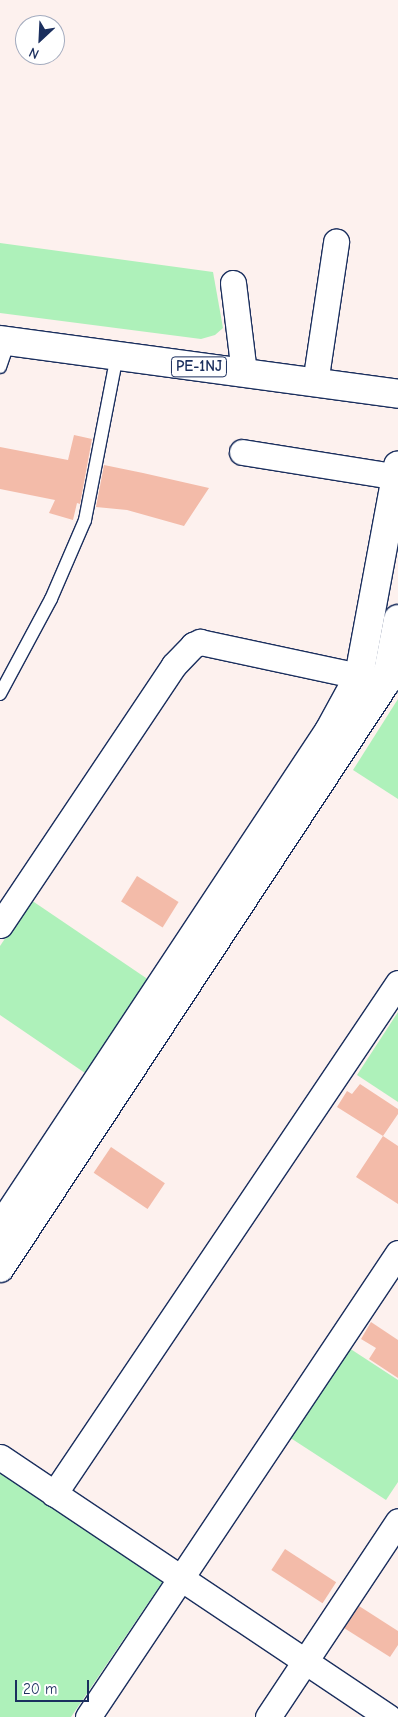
<!DOCTYPE html>
<html>
<head>
<meta charset="utf-8">
<style>
	body { margin:0 }
	#map { position:relative; width:398px; height:1717px; overflow:hidden; background:#fdf1ee; font-family:"Comic Neue",sans-serif }
	div>[style] { position:absolute }
	[style*='--x'] { left:calc(var(--x)*1px); top:calc(var(--y)*1px); width:calc(var(--w)*1px); rotate:calc(var(--a)*1deg) }
	.green>* { inset:0; background:#aef1ba }
	.building>* { inset:0; background:#f3bba9; transform-origin:0 0 }
	.roads { filter:drop-shadow(1px 0 #1b2f5e) drop-shadow(-1px 0 #1b2f5e) drop-shadow(0 1px #1b2f5e) drop-shadow(0 -1px #1b2f5e) }
	.service>* { height:12px; margin:-6px; padding:0 6px; transform-origin:6px; border-radius:6px; background:#fff }
	.minor>* { height:25px; margin:-12.5px; padding:0 12.5px; transform-origin:12.5px; border-radius:12.5px; background:#fff }
	.tertiary>* { height:28px; margin:-14px; padding:0 14px; transform-origin:14px; border-radius:14px; background:#fff }
	.trunk>* { height:28px; margin:-14px; padding:0 14px; transform-origin:14px; border-radius:14px; background:#fff }
	span { translate:-50% -50%; white-space:nowrap; text-align:center; line-height:1.15; -webkit-text-stroke:5px #fff; paint-order:stroke }
	.shield-label span { padding:1px 4px; background:#fff; border:1px solid; border-radius:4px; -webkit-text-stroke-width:0 }
	.shield-label { font-size:15px; color:#1b2f5e; font-weight:700 }
	.north { position:absolute; left:15px; top:15px; width:50px; height:50px; box-sizing:border-box; background:#fff; border:1px solid #a4acbf; border-radius:50%; rotate:205deg; font-size:14px; font-weight:700; line-height:20px; text-align:center; color:#1b2f5e }
	.north::after { content:''; display:block; margin:auto; width:18px; height:22px; background:#1b2f5e; clip-path:polygon(50% 0,100% 100%,50% 72%,0 100%) }
	.scale { position:absolute; left:15px; top:1680px; width:74px; height:22px; box-sizing:border-box; border:2px solid #1b2f5e; border-top:0; padding-left:6px; font-size:15px; line-height:18px; white-space:nowrap; color:#1b2f5e; -webkit-text-stroke:4px #fff; paint-order:stroke }
</style>
</head>
<body>
<div id="map">
	<div class="green">
		<i style="clip-path:polygon(0 243px,213px 272px,223px 328px,215px 335px,201px 339px,0 313px)"></i>
		<i style="clip-path:polygon(398px 699px,398px 799px,353px 770px)"></i>
		<i style="clip-path:polygon(31px 900px,149px 980px,85px 1073px,0 1015px,0 946px)"></i>
		<i style="clip-path:polygon(398px 1012px,398px 1102px,357px 1075px)"></i>
		<i style="clip-path:polygon(349px 1348px,398px 1380px,398px 1482px,386px 1500px,289px 1437px)"></i>
		<i style="clip-path:polygon(0 1472px,163px 1581px,71px 1717px,0 1717px)"></i>
	</div>
	<div class="building">
		<i style="clip-path:polygon(74px 435px,92px 439px,80px 504px,77px 503px,73px 520px,49px 513px,55px 500px,0 489px,0 447px,68px 460px)"></i>
		<i style="clip-path:polygon(104px 465px,143px 473px,209px 488px,184px 526px,127px 510px,96px 507px)"></i>
		<i style="left:137px;top:876px;width:49px;height:30px;rotate:32deg"></i>
		<i style="clip-path:polygon(360px 1084px,398px 1109px,398px 1114px,383px 1136px,398px 1146px,398px 1204px,356px 1177px,383px 1136px,337px 1107px,347px 1091px,352px 1094px)"></i>
		<i style="left:111px;top:1147px;width:65px;height:31px;rotate:34deg"></i>
		<i style="clip-path:polygon(371px 1322px,398px 1340px,398px 1378px,369px 1359px,376px 1348px,361px 1339px)"></i>
		<i style="left:285px;top:1549px;width:61px;height:25px;rotate:33deg"></i>
		<i style="clip-path:polygon(359px 1606px,398px 1631px,398px 1645px,390px 1657px,344px 1628px)"></i>
	</div>
	<div class="roads">
		<div class="service">
			<i style="--x:0;--y:367;--w:28;--a:-71"></i>
			<i style="--x:0;--y:694;--w:108;--a:-61.8"></i>
			<i style="--x:51;--y:599;--w:86;--a:-66.7"></i>
			<i style="--x:85;--y:520;--w:167;--a:-79"></i>
		</div>
		<div class="minor">
			<i style="--x:233;--y:283;--w:91;--a:83"></i>
			<i style="--x:315;--y:383;--w:143;--a:-81.5"></i>
			<i style="--x:242;--y:452;--w:158;--a:9.1"></i>
			<i style="--x:0;--y:925;--w:313;--a:-56.2"></i>
			<i style="--x:174;--y:665;--w:28;--a:-46"></i>
			<i style="--x:193;--y:645;--w:8;--a:-23"></i>
			<i style="--x:200;--y:642;--w:182;--a:12.1"></i>
			<i style="--x:0;--y:1457;--w:467;--a:33.8"></i>
			<i style="--x:54;--y:1494;--w:616;--a:-56.05"></i>
			<i style="--x:88;--y:1717;--w:558;--a:-56.25"></i>
			<i style="--x:268;--y:1717;--w:235;--a:-56.4"></i>
		</div>
		<div class="tertiary">
			<i style="--x:0;--y:1228;--w:596;--a:-56.5"></i>
			<i style="--x:329;--y:731;--w:63;--a:-61.4"></i>
			<i style="--x:359;--y:676;--w:214;--a:-79.5"></i>
			<i style="--x:0;--y:1268;--w:702;--a:-56.63"></i>
			<i style="--x:386;--y:682;--w:64;--a:-79.2"></i>
		</div>
		<div class="trunk">
			<i style="--x:0;--y:340;--w:402;--a:7.7"></i>
		</div>
	</div>
	<div class="shield-label">
		<span style="left:199px;top:367px">PE-1NJ</span>
	</div>
	<div class="north">N</div>
	<div class="scale">20 m</div>
</div>
</body>
</html>
